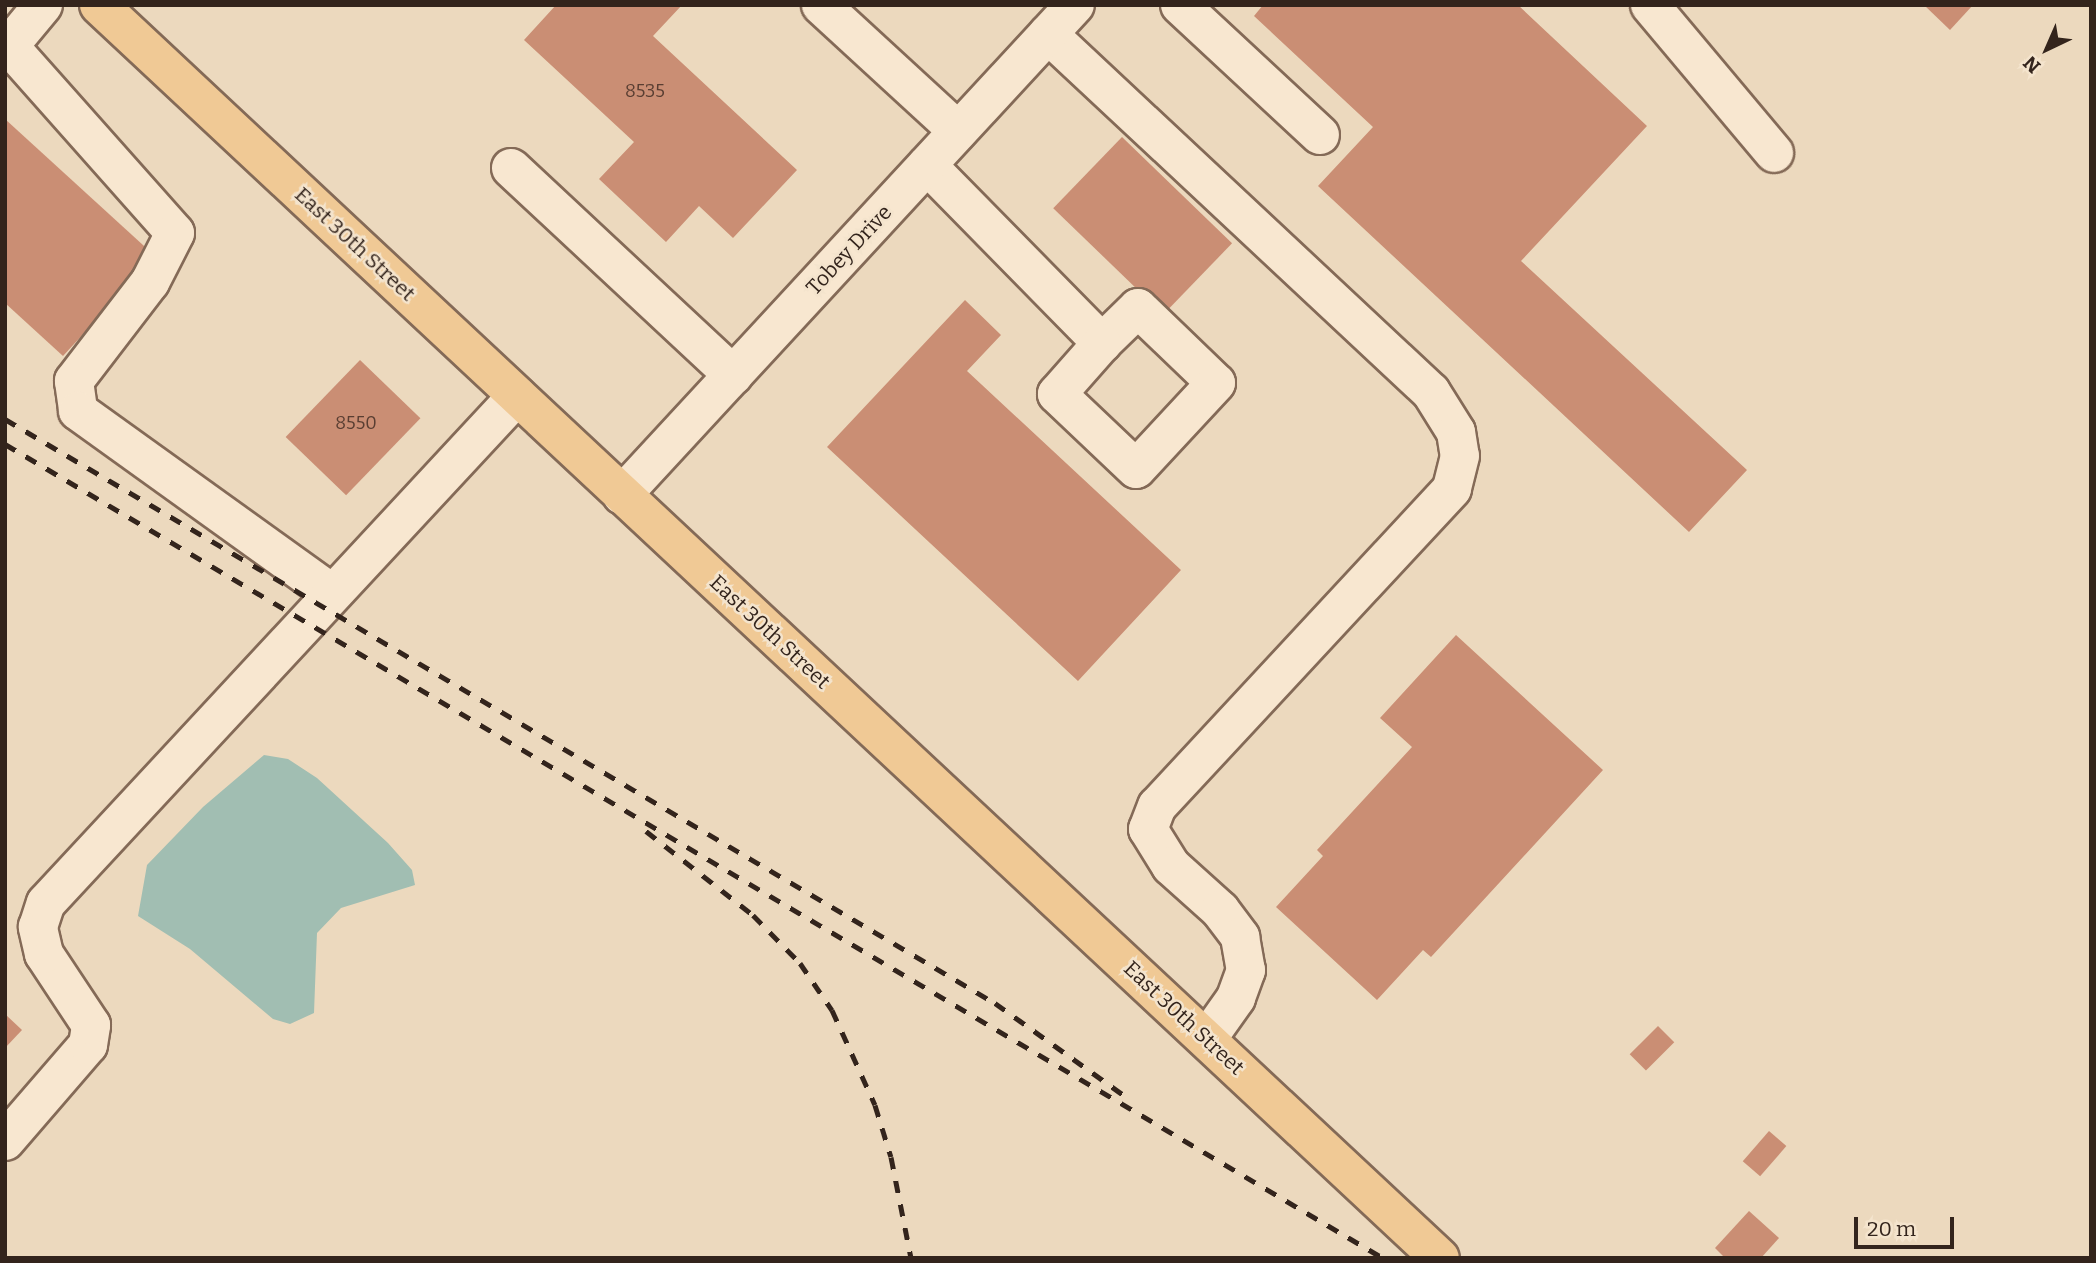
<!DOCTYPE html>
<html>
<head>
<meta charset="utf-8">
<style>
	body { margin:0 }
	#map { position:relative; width:2096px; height:1263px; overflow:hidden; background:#ecd9be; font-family:Bitter,serif }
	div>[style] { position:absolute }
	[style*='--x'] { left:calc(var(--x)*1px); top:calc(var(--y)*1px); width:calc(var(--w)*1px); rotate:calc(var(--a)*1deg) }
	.water>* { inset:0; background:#a1beb2 }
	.building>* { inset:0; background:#ca8e74; transform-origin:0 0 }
	.roads { filter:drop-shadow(2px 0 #846a57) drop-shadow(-2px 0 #846a57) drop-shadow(0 2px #846a57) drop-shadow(0 -2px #846a57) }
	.minor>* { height:38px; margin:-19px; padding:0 19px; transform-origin:19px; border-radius:19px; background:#f8e7d0 }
	.major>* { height:38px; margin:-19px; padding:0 19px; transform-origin:19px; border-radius:19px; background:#f0c995 }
	.rail>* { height:5px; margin-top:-2.5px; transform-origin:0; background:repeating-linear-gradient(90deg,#33241c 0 12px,transparent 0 24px) }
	span { translate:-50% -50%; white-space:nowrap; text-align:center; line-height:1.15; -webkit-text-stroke:5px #f4e4cd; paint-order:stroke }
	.number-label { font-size:18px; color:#593e32 }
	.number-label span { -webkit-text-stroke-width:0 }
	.street-label { font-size:21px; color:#33241c }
	.frame { position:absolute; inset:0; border:7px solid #33241c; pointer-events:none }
	.north { position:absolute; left:2012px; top:14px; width:70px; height:70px; -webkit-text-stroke:5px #f4e4cd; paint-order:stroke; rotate:224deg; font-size:19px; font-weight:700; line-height:28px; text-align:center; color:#33241c }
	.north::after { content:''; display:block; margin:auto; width:24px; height:32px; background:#33241c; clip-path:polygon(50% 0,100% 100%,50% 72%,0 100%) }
	.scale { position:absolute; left:1854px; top:1217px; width:100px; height:32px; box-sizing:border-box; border:4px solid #33241c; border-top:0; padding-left:9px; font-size:21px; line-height:24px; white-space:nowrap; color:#33241c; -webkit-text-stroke:5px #f4e4cd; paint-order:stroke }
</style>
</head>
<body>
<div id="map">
	<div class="water">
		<i style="clip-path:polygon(264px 755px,288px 759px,317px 778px,388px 843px,412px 870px,415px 885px,341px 908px,317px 933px,314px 1013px,290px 1024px,273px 1019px,190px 949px,138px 916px,147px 865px,203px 807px)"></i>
	</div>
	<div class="building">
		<i style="clip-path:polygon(556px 5px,682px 5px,653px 36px,797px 170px,733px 238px,699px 206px,666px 242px,599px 179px,634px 142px,524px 40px)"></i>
		<i style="clip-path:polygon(1263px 5px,1518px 5px,1647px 126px,1521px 261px,1747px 470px,1689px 532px,1318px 186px,1373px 127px,1254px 16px)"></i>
		<i style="clip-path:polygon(1924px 5px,1973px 5px,1950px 30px)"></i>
		<i style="clip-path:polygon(5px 119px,155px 256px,63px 356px,5px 303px)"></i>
		<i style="left:1122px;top:137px;width:153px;height:99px;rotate:44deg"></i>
		<i style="clip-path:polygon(965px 300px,1001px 335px,967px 371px,1181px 570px,1078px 681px,827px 447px)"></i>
		<i style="left:360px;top:360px;width:84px;height:107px;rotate:44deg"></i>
		<i style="clip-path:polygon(1456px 635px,1603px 770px,1431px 957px,1423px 950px,1377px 1000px,1276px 907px,1323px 856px,1317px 850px,1412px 747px,1380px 718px)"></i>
		<i style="clip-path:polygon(5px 1014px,22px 1030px,5px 1048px)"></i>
		<i style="left:1658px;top:1026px;width:23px;height:40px;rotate:45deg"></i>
		<i style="left:1769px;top:1131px;width:23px;height:40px;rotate:41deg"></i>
		<i style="clip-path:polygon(1749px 1211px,1779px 1238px,1761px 1258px,1725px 1258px,1715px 1248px)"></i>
	</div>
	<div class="roads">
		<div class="minor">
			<i style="--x:43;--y:5;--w:53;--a:129.7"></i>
			<i style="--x:9;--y:46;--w:250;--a:48.4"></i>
			<i style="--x:175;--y:233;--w:55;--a:117"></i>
			<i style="--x:150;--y:282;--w:125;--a:127.5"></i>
			<i style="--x:74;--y:381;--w:30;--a:82"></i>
			<i style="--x:78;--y:411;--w:312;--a:35.7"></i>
			<i style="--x:821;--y:5;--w:186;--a:42.6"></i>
			<i style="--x:1180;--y:5;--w:191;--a:42.9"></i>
			<i style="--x:1650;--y:5;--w:193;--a:50"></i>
			<i style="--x:1048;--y:34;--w:524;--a:43.07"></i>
			<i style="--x:1431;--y:392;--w:47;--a:58"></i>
			<i style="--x:1456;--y:432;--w:24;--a:81"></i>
			<i style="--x:1460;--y:456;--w:34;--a:104"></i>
			<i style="--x:1452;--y:489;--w:433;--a:132.9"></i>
			<i style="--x:1157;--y:806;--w:25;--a:111"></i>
			<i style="--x:1148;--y:829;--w:44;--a:58.1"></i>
			<i style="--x:1171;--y:866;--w:66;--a:41.9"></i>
			<i style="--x:1220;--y:910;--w:34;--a:53"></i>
			<i style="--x:1240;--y:937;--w:34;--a:80"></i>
			<i style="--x:1246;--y:970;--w:30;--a:110"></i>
			<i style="--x:1236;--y:998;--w:50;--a:125.3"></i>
			<i style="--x:927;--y:165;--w:250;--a:45.5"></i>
			<i style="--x:1102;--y:343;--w:50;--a:-44.2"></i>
			<i style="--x:1138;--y:308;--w:108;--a:43.9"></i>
			<i style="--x:1216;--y:383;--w:117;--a:132.9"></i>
			<i style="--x:1136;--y:469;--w:109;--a:-136.5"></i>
			<i style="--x:1057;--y:394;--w:68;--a:-48.6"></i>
			<i style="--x:511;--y:168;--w:304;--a:43"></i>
			<i style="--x:622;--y:495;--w:667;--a:-47.25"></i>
			<i style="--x:5;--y:1141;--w:127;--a:-49.2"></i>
			<i style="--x:88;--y:1045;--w:20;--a:-81"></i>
			<i style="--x:91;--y:1025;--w:85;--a:-123.5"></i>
			<i style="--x:44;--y:954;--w:28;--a:-103"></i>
			<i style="--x:38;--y:927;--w:25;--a:-72"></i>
			<i style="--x:46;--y:903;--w:692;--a:-47.11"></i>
		</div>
		<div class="major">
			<i style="--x:99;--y:5;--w:1835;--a:43.06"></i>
		</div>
	</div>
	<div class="rail">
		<i style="--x:5;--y:419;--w:1149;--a:30.54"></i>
		<i style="--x:995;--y:1003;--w:160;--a:35.6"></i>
		<i style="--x:5;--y:444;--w:1600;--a:30.57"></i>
		<i style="--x:646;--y:831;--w:136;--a:38.1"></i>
		<i style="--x:753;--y:915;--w:67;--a:45.6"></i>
		<i style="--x:800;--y:963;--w:57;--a:55.8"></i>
		<i style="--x:832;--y:1010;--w:104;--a:65.6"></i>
		<i style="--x:875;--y:1105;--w:54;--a:72.9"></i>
		<i style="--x:891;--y:1157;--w:103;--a:78.8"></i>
	</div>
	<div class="number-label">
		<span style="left:645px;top:91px">8535</span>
		<span style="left:356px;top:423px">8550</span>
	</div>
	<div class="street-label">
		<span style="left:355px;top:244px;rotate:43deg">East 30th Street</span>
		<span style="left:849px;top:250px;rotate:-47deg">Tobey Drive</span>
		<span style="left:770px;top:632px;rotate:43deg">East 30th Street</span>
		<span style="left:1184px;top:1018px;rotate:43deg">East 30th Street</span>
	</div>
	<div class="frame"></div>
	<div class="north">N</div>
	<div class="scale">20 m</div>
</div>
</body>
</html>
